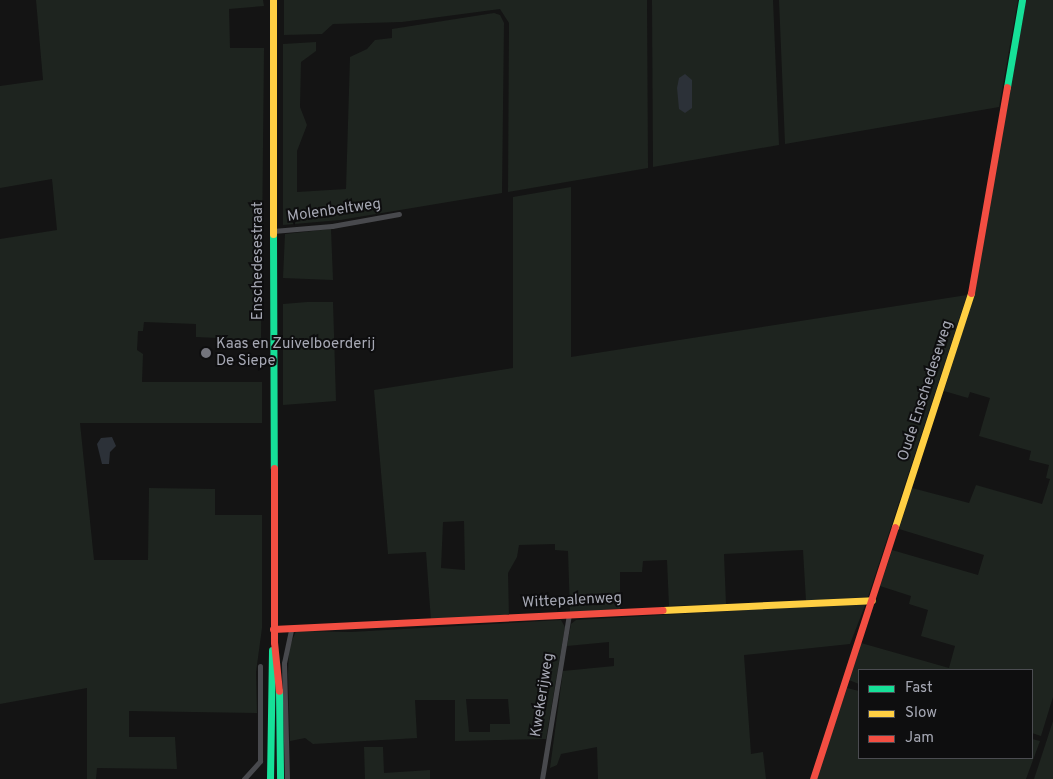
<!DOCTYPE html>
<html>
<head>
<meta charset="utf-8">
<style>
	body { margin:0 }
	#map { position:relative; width:1053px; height:779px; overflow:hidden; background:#141414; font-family:Overpass,sans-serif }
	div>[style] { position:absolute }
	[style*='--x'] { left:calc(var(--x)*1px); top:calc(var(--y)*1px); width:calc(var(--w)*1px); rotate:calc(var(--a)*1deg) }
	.green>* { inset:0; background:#1e241f }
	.water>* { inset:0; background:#2c3138 }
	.street>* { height:5px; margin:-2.5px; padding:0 2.5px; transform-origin:2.5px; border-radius:2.5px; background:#48494d }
	.fast>* { height:7px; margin:-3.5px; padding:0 3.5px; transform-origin:3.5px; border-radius:3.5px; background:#16e098 }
	.slow>* { height:7px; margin:-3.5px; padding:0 3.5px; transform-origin:3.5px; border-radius:3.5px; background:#ffcf43 }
	.jam>* { height:7px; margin:-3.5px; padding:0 3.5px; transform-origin:3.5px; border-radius:3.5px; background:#f24e42 }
	.dots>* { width:14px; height:14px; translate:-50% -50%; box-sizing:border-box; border:2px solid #0e0e0f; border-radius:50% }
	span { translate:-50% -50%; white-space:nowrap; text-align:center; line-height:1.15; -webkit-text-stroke:4px #0e0e0f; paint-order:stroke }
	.street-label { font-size:15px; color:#a6a8b4 }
	.poi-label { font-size:15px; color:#a6a8b4 }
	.left { translate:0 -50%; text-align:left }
	.legend { position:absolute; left:858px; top:669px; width:175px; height:90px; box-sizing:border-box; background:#0e0e0f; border:1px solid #4b4c51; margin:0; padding:6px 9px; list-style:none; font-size:15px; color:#a6a8b4 }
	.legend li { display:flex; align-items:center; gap:10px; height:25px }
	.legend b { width:25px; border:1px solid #4b4c51 }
</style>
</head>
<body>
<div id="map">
	<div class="green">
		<i style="clip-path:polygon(36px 0,263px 0,264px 6px,229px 9px,230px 48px,264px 48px,261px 340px,196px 337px,196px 324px,144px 322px,143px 331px,138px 331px,137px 350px,143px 354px,142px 382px,262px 382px,262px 423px,80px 423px,94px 560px,148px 560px,149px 488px,215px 489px,215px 515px,262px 515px,262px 628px,256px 672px,257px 713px,129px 711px,129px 737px,175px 737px,177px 769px,97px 768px,96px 779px,87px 779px,87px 688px,0 704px,0 239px,57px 230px,52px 179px,0 188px,0 86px,43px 80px)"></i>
		<i style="clip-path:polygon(284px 0,647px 0,648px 168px,508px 192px,509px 23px,500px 9px,402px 22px,333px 24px,322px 34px,284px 35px)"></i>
		<i style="clip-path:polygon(652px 0,773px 0,779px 145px,653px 167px)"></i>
		<i style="clip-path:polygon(779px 0,1018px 0,999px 107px,785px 144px)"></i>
		<i style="clip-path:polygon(1026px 0,1053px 0,1053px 697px,1041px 736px,1032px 733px,1032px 670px,859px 670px,859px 684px,849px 680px,861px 643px,949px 668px,955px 646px,921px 636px,928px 610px,909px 604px,911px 596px,880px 586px,892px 550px,978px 575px,984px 555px,899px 529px,912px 488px,969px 503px,976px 485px,1042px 504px,1050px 479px,1046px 478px,1049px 465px,1029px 460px,1031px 451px,979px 436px,990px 398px,970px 392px,968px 398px,944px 391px,974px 294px)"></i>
		<i style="clip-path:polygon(494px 13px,500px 15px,504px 23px,502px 193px,340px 220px,283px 225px,283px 44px,316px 42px,316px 51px,301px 62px,300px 107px,307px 125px,297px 151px,297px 192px,346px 189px,350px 57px,367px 49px,375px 40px,392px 38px,392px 29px)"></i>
		<i style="clip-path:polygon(evenodd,571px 187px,571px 357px,967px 295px,868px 597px,806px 601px,803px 550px,724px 554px,726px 604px,669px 606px,667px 560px,643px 561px,642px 572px,620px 572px,620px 611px,570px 613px,568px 551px,555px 550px,555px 544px,519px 545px,517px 557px,508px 573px,509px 617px,431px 621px,426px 552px,388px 554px,374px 390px,513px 368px,513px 197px,571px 187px,464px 521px,465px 570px,441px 568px,443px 522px,464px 521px)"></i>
		<i style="clip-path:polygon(331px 229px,333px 280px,283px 278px,285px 234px)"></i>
		<i style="clip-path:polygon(307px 302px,333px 302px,336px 401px,283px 405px,283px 304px)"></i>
		<i style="clip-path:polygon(866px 603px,850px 644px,744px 655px,751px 754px,763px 752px,766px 779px,598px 779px,597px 747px,561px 754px,557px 765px,550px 768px,563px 671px,614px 666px,614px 658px,609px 658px,609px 642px,567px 646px,571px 624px,576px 620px)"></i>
		<i style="clip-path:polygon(evenodd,561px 620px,565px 627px,546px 739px,455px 741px,455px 700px,415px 700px,417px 738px,313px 744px,305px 738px,290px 741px,288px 674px,289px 648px,296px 631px,351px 632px,561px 620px,466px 699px,508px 699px,510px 724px,490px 724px,490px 732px,469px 732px,466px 699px)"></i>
		<i style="clip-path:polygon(847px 688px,859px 691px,859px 758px,1032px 758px,1032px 739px,1040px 741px,1026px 779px,816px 779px)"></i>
		<i style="clip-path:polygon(1053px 721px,1053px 779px,1034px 779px,1038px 767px)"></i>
		<i style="clip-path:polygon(364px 747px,383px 747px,384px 773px,430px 770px,430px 779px,365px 779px)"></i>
	</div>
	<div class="water">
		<i style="clip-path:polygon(685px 74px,692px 80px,692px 108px,685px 113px,679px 109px,677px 88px,679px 78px)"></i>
		<i style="clip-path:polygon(112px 437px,116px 446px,110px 452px,109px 464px,102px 464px,97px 444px,101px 438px)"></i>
	</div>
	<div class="street">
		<i style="--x:273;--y:231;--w:59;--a:-4.8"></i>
		<i style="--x:332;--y:226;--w:68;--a:-10.2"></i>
		<i style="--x:244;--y:779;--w:24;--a:-48"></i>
		<i style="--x:260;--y:761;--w:95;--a:-90"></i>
		<i style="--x:287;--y:779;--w:116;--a:-91.5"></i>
		<i style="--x:284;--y:663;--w:34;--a:-78"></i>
		<i style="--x:542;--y:779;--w:166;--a:-80.7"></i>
	</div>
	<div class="fast">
		<i style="--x:1007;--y:87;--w:88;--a:-80.2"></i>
		<i style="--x:273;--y:234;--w:234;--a:89.8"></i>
		<i style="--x:279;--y:691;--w:88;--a:89.3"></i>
		<i style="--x:270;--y:779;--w:129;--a:-89.1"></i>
	</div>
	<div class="slow">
		<i style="--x:273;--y:0;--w:234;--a:90"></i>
		<i style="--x:895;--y:527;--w:246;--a:-72"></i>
		<i style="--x:663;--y:610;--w:209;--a:-2.7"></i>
	</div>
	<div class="jam">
		<i style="--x:971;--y:293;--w:209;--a:-80.1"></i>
		<i style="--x:274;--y:468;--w:174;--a:90"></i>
		<i style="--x:274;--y:642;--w:49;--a:84.2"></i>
		<i style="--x:273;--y:629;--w:390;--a:-2.8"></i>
		<i style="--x:813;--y:779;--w:265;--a:-72"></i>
	</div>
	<div class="dots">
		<i style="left:206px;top:353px;background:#73747c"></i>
	</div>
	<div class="street-label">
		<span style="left:334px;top:211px;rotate:-8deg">Molenbeltweg</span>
		<span style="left:259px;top:261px;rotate:-90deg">Enschedesestraat</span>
		<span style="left:926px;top:391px;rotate:-72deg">Oude Enschedeseweg</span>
		<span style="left:572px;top:601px;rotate:-3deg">Wittepalenweg</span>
		<span style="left:543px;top:695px;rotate:-81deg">Kwekerijweg</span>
	</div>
	<div class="poi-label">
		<span class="left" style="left:216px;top:353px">Kaas en Zuivelboerderij<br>De Siepe</span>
	</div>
	<ul class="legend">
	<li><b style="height:6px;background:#16e098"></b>Fast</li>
	<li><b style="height:6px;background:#ffcf43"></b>Slow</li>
	<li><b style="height:6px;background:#f24e42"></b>Jam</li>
	</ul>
</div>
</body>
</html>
